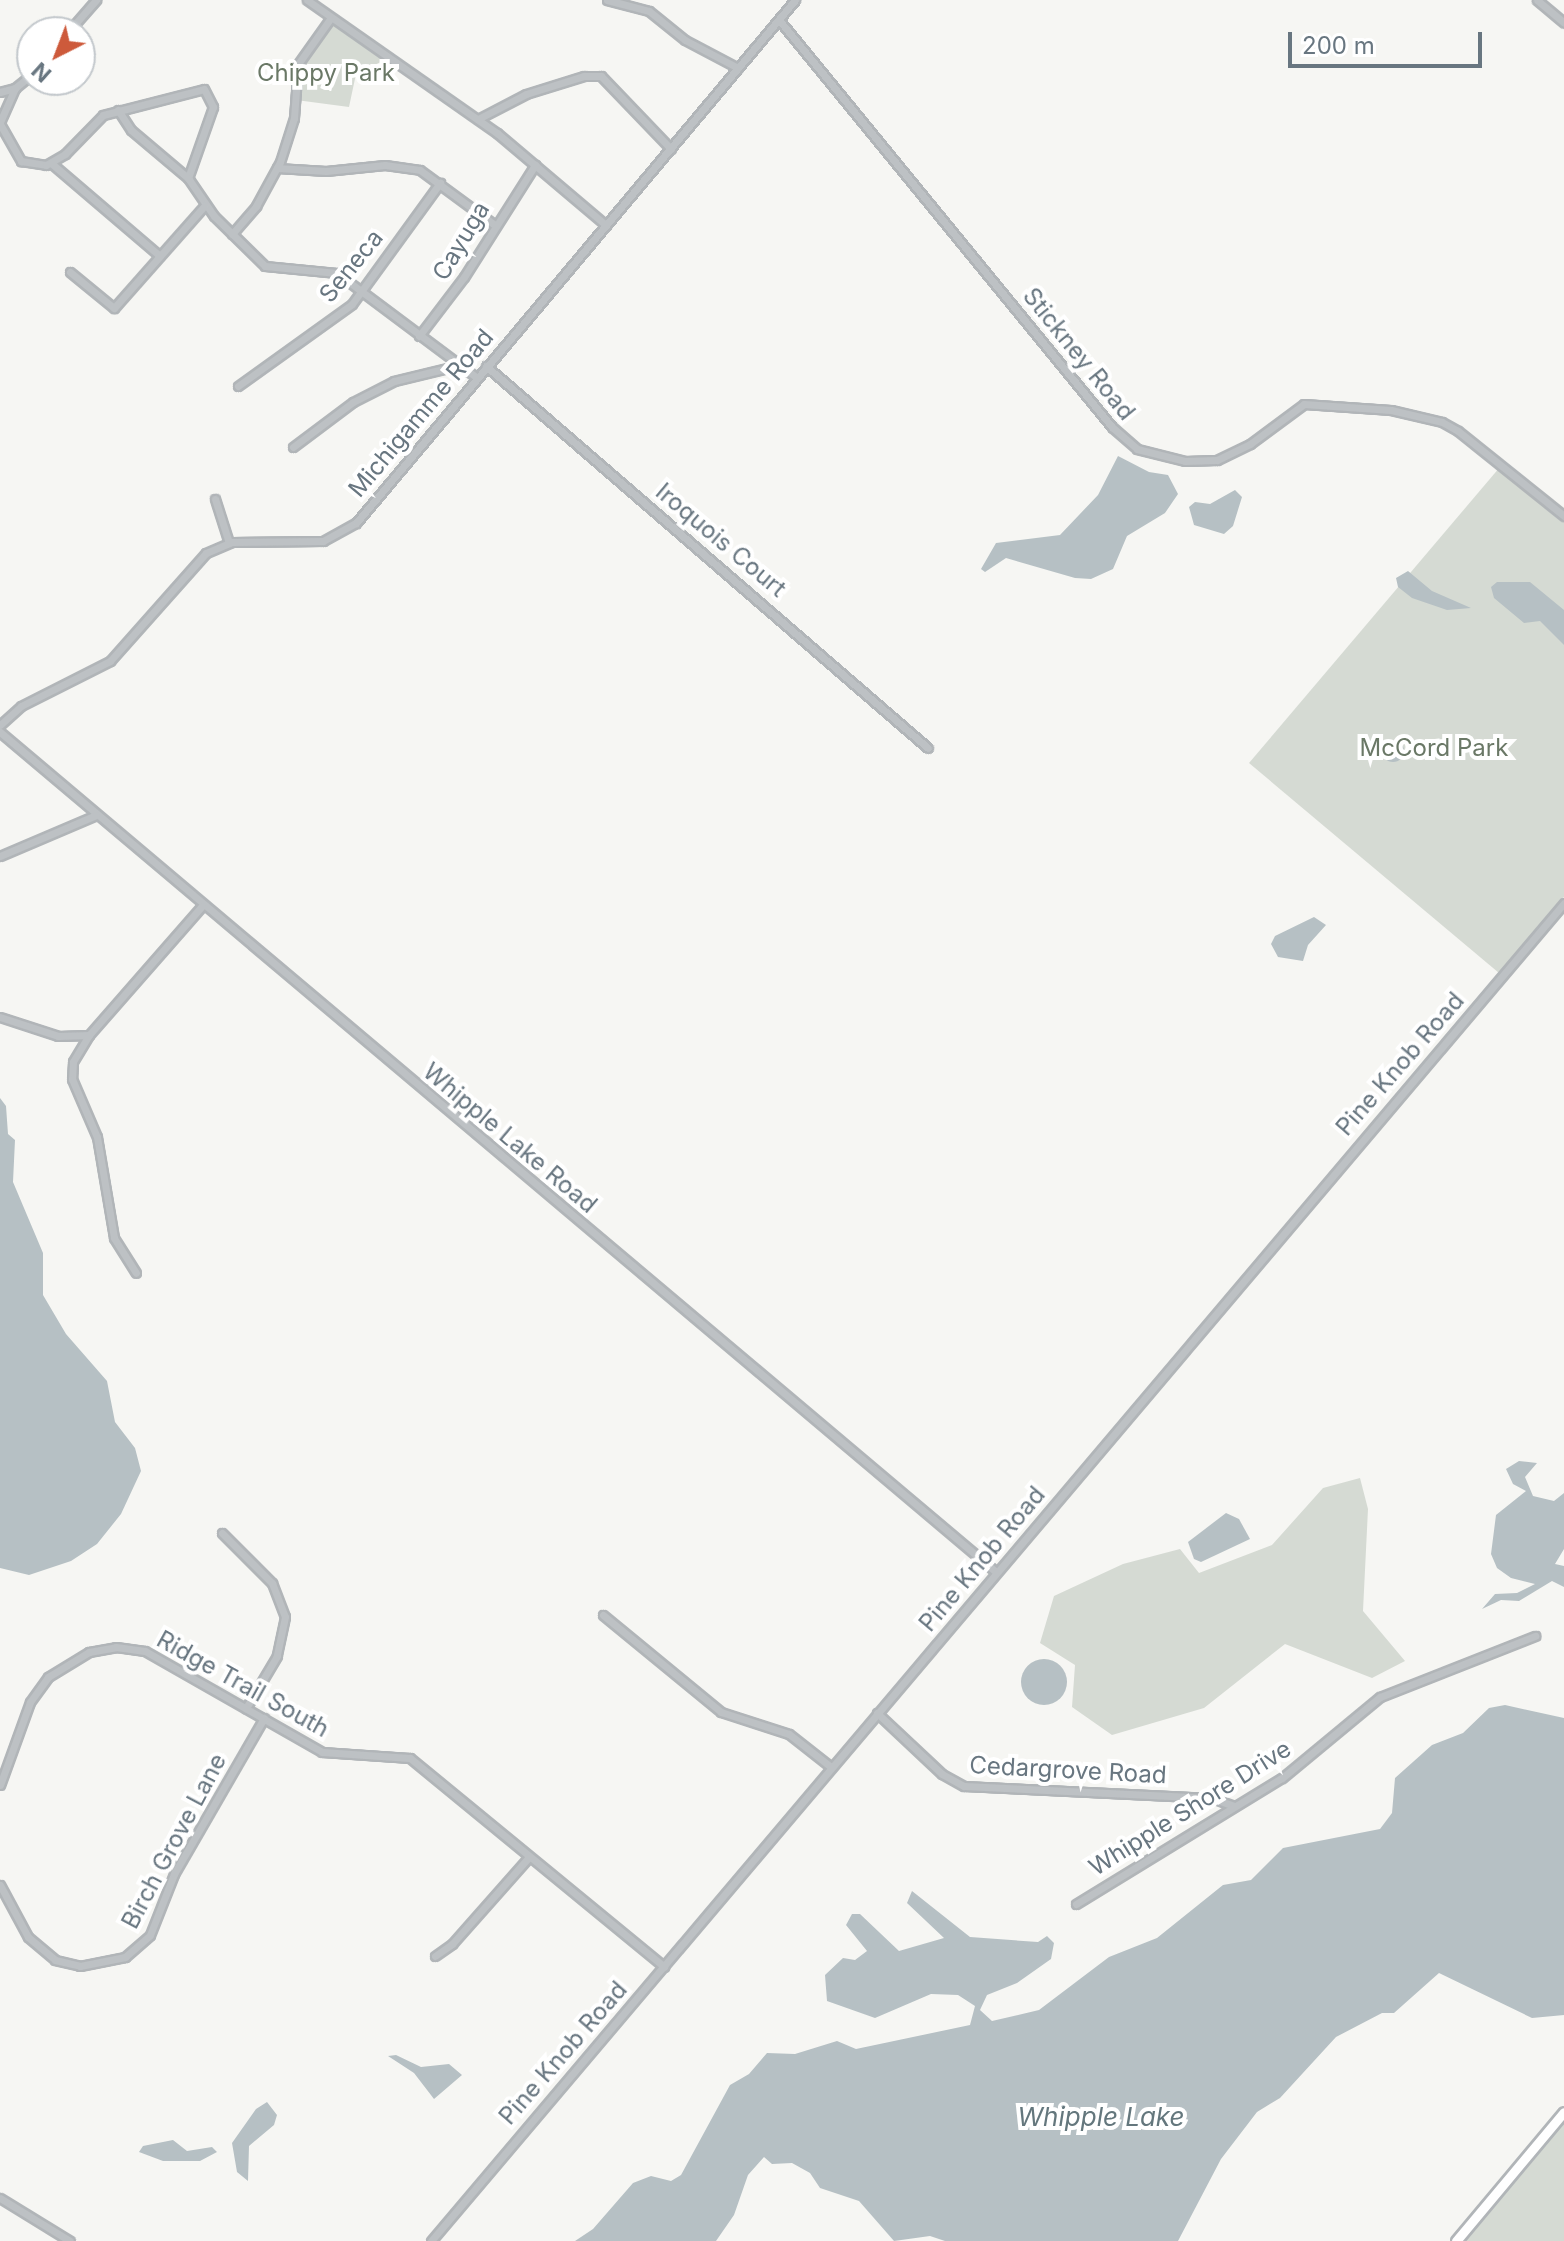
<!DOCTYPE html>
<html>
<head>
<meta charset="utf-8">
<style>
	body { margin:0 }
	#map { position:relative; width:1564px; height:2241px; overflow:hidden; background:#f6f6f3; font-family:Inter,sans-serif }
	div>[style] { position:absolute }
	[style*='--x'] { left:calc(var(--x)*1px); top:calc(var(--y)*1px); width:calc(var(--w)*1px); rotate:calc(var(--a)*1deg) }
	.green>* { inset:0; background:#d5dad3 }
	.water>* { inset:0; background:#b6c0c4 }
	.round { border-radius:50% }
	.roads { filter:drop-shadow(2px 0 #b1b5b8) drop-shadow(-2px 0 #b1b5b8) drop-shadow(0 2px #b1b5b8) drop-shadow(0 -2px #b1b5b8) }
	.minor>* { height:7px; margin:-3.5px; padding:0 3.5px; transform-origin:3.5px; border-radius:3.5px; background:#bdc1c4 }
	.major>* { height:9px; margin:-4.5px; padding:0 4.5px; transform-origin:4.5px; border-radius:4.5px; background:#fff }
	span { translate:-50% -50%; white-space:nowrap; text-align:center; line-height:1.15; -webkit-text-stroke:8px #fff; paint-order:stroke }
	.park-label { font-size:24px; color:#6a7866 }
	.street-label { font-size:24px; color:#687680 }
	.water-label { font-size:26px; color:#64777d; font-style:italic }
	.north { position:absolute; left:16px; top:16px; width:80px; height:80px; box-sizing:border-box; background:#fff; border:2px solid #c3c8cc; border-radius:50%; rotate:222deg; font-size:22px; font-weight:700; line-height:32px; text-align:center; color:#687680 }
	.north::after { content:''; display:block; margin:auto; width:28px; height:36px; background:#cd5a3b; clip-path:polygon(50% 0,100% 100%,50% 72%,0 100%) }
	.scale { position:absolute; left:1288px; top:32px; width:194px; height:36px; box-sizing:border-box; border:4px solid #687680; border-top:0; padding-left:10px; font-size:24px; line-height:28px; white-space:nowrap; color:#687680; -webkit-text-stroke:6px #fff; paint-order:stroke }
</style>
</head>
<body>
<div id="map">
	<div class="green">
		<i style="clip-path:polygon(330px 19px,389px 58px,356px 74px,349px 107px,296px 100px,298px 64px)"></i>
		<i style="clip-path:polygon(1500px 467px,1564px 521px,1564px 897px,1499px 973px,1249px 763px)"></i>
		<i style="clip-path:polygon(1360px 1478px,1368px 1509px,1363px 1611px,1405px 1661px,1372px 1678px,1285px 1644px,1204px 1708px,1112px 1735px,1072px 1707px,1075px 1665px,1040px 1643px,1054px 1596px,1123px 1564px,1180px 1549px,1199px 1573px,1272px 1545px,1323px 1488px)"></i>
		<i style="clip-path:polygon(1564px 2112px,1564px 2241px,1454px 2241px)"></i>
	</div>
	<div class="water">
		<i style="clip-path:polygon(1118px 456px,1149px 472px,1168px 475px,1178px 494px,1165px 513px,1127px 536px,1113px 569px,1091px 579px,1075px 578px,1006px 558px,985px 572px,981px 569px,996px 543px,1060px 535px,1098px 495px)"></i>
		<i style="clip-path:polygon(1235px 490px,1242px 497px,1233px 526px,1224px 534px,1194px 525px,1189px 507px,1195px 502px,1210px 504px)"></i>
		<i style="clip-path:polygon(1408px 571px,1432px 591px,1471px 608px,1447px 610px,1412px 598px,1398px 587px,1396px 578px)"></i>
		<i style="clip-path:polygon(1497px 582px,1530px 582px,1564px 610px,1564px 645px,1540px 621px,1524px 623px,1494px 598px,1491px 587px)"></i>
		<i class="round" style="left:1382px;top:740px;width:22px;height:22px"></i>
		<i style="clip-path:polygon(1314px 917px,1326px 925px,1308px 945px,1303px 961px,1278px 957px,1271px 944px,1275px 936px)"></i>
		<i style="clip-path:polygon(0 1098px,6px 1106px,8px 1134px,15px 1140px,13px 1182px,43px 1253px,43px 1295px,66px 1334px,107px 1381px,115px 1422px,135px 1448px,141px 1471px,121px 1514px,97px 1544px,71px 1561px,29px 1575px,0 1568px)"></i>
		<i style="clip-path:polygon(1519px 1461px,1537px 1463px,1525px 1477px,1533px 1496px,1554px 1501px,1564px 1493px,1564px 1549px,1555px 1564px,1564px 1566px,1564px 1587px,1552px 1581px,1519px 1601px,1501px 1600px,1482px 1609px,1495px 1594px,1517px 1593px,1535px 1584px,1511px 1578px,1497px 1568px,1491px 1554px,1496px 1515px,1526px 1491px,1513px 1484px,1506px 1469px)"></i>
		<i style="clip-path:polygon(1226px 1513px,1239px 1519px,1250px 1539px,1201px 1562px,1194px 1559px,1188px 1542px)"></i>
		<i class="round" style="left:1021px;top:1659px;width:46px;height:46px"></i>
		<i style="clip-path:polygon(1505px 1705px,1564px 1718px,1564px 2015px,1532px 2018px,1439px 1973px,1394px 2013px,1382px 2013px,1336px 2037px,1280px 2098px,1257px 2112px,1221px 2159px,1178px 2241px,945px 2241px,930px 2236px,894px 2241px,859px 2201px,820px 2188px,810px 2173px,792px 2163px,772px 2164px,764px 2157px,748px 2175px,734px 2215px,716px 2241px,575px 2241px,593px 2229px,633px 2183px,651px 2176px,671px 2181px,681px 2175px,730px 2085px,749px 2074px,767px 2053px,795px 2054px,837px 2041px,856px 2049px,970px 2025px,975px 2006px,958px 1995px,931px 1994px,875px 2018px,827px 2001px,825px 1975px,843px 1958px,855px 1960px,867px 1951px,846px 1925px,852px 1914px,860px 1914px,899px 1951px,944px 1938px,907px 1903px,912px 1891px,970px 1937px,1038px 1942px,1047px 1936px,1054px 1943px,1051px 1959px,1017px 1983px,987px 1995px,980px 2010px,992px 2021px,1039px 2010px,1109px 1957px,1157px 1938px,1223px 1885px,1251px 1880px,1283px 1848px,1380px 1829px,1392px 1813px,1395px 1778px,1432px 1745px,1463px 1733px,1489px 1708px)"></i>
		<i style="clip-path:polygon(396px 2055px,421px 2067px,449px 2064px,462px 2075px,434px 2099px,414px 2073px,388px 2056px)"></i>
		<i style="clip-path:polygon(267px 2102px,277px 2115px,274px 2125px,249px 2146px,248px 2181px,237px 2172px,232px 2143px,256px 2109px)"></i>
		<i style="clip-path:polygon(173px 2140px,187px 2151px,212px 2147px,217px 2152px,200px 2161px,163px 2161px,139px 2152px,143px 2146px)"></i>
	</div>
	<div class="roads">
		<div class="minor">
			<i style="--x:307;--y:0;--w:232;--a:35"></i>
			<i style="--x:497;--y:133;--w:143;--a:40.2"></i>
			<i style="--x:607;--y:0;--w:43;--a:14.7"></i>
			<i style="--x:649;--y:11;--w:46;--a:38.9"></i>
			<i style="--x:685;--y:40;--w:60;--a:27.8"></i>
			<i style="--x:1537;--y:0;--w:35;--a:40"></i>
			<i style="--x:779;--y:20;--w:526;--a:50.71"></i>
			<i style="--x:1112;--y:427;--w:33;--a:41"></i>
			<i style="--x:1137;--y:449;--w:49;--a:14"></i>
			<i style="--x:1185;--y:461;--w:32;--a:-2"></i>
			<i style="--x:1217;--y:460;--w:37;--a:-26"></i>
			<i style="--x:1250;--y:444;--w:67;--a:-36.5"></i>
			<i style="--x:1304;--y:404;--w:87;--a:3.9"></i>
			<i style="--x:1391;--y:410;--w:52;--a:13.2"></i>
			<i style="--x:1442;--y:422;--w:18;--a:29"></i>
			<i style="--x:1458;--y:431;--w:136;--a:38.7"></i>
			<i style="--x:68;--y:32;--w:43;--a:-48.8"></i>
			<i style="--x:0;--y:92;--w:16;--a:-15"></i>
			<i style="--x:15;--y:88;--w:22;--a:-39"></i>
			<i style="--x:118;--y:110;--w:24;--a:57"></i>
			<i style="--x:131;--y:130;--w:75;--a:40.1"></i>
			<i style="--x:478;--y:119;--w:54;--a:-27.5"></i>
			<i style="--x:526;--y:94;--w:61;--a:-17.2"></i>
			<i style="--x:584;--y:76;--w:17;--a:0"></i>
			<i style="--x:601;--y:76;--w:101;--a:46.2"></i>
			<i style="--x:0;--y:122;--w:37;--a:-66"></i>
			<i style="--x:0;--y:124;--w:43;--a:60.4"></i>
			<i style="--x:21;--y:161;--w:25;--a:9"></i>
			<i style="--x:46;--y:165;--w:22;--a:-30"></i>
			<i style="--x:65;--y:154;--w:54;--a:-45.7"></i>
			<i style="--x:103;--y:115;--w:104;--a:-14.4"></i>
			<i style="--x:204;--y:89;--w:20;--a:63"></i>
			<i style="--x:213;--y:107;--w:75;--a:109.4"></i>
			<i style="--x:188;--y:178;--w:46;--a:55.6"></i>
			<i style="--x:214;--y:216;--w:71;--a:44.4"></i>
			<i style="--x:265;--y:266;--w:72;--a:5.6"></i>
			<i style="--x:337;--y:273;--w:174;--a:36.8"></i>
			<i style="--x:51;--y:163;--w:143;--a:40.5"></i>
			<i style="--x:277;--y:168;--w:49;--a:3.5"></i>
			<i style="--x:326;--y:171;--w:59;--a:-5.8"></i>
			<i style="--x:385;--y:165;--w:35;--a:8"></i>
			<i style="--x:420;--y:170;--w:93;--a:36.3"></i>
			<i style="--x:232;--y:234;--w:37;--a:-49"></i>
			<i style="--x:256;--y:206;--w:50;--a:-61.4"></i>
			<i style="--x:280;--y:162;--w:46;--a:-72.3"></i>
			<i style="--x:294;--y:118;--w:54;--a:-85.8"></i>
			<i style="--x:298;--y:64;--w:55;--a:-54.6"></i>
			<i style="--x:70;--y:272;--w:57;--a:39.3"></i>
			<i style="--x:114;--y:308;--w:137;--a:-48.5"></i>
			<i style="--x:419;--y:336;--w:74;--a:-52.7"></i>
			<i style="--x:464;--y:277;--w:133;--a:-57.6"></i>
			<i style="--x:486;--y:366;--w:584;--a:40.84"></i>
			<i style="--x:238;--y:386;--w:140;--a:-35.7"></i>
			<i style="--x:352;--y:304;--w:150;--a:-54"></i>
			<i style="--x:293;--y:447;--w:75;--a:-36.9"></i>
			<i style="--x:353;--y:402;--w:46;--a:-27.1"></i>
			<i style="--x:394;--y:381;--w:68;--a:-13.6"></i>
			<i style="--x:215;--y:499;--w:46;--a:72.3"></i>
			<i style="--x:0;--y:725;--w:28;--a:-42"></i>
			<i style="--x:21;--y:706;--w:100;--a:-26.8"></i>
			<i style="--x:110;--y:661;--w:144;--a:-48.4"></i>
			<i style="--x:206;--y:553;--w:28;--a:-23"></i>
			<i style="--x:232;--y:542;--w:91;--a:-0.6"></i>
			<i style="--x:323;--y:541;--w:38;--a:-29"></i>
			<i style="--x:356;--y:523;--w:683;--a:-49.99"></i>
			<i style="--x:0;--y:732;--w:1303;--a:40.14"></i>
			<i style="--x:0;--y:856;--w:104;--a:-23.1"></i>
			<i style="--x:0;--y:1017;--w:61;--a:18.1"></i>
			<i style="--x:58;--y:1036;--w:31;--a:-2"></i>
			<i style="--x:89;--y:1035;--w:171;--a:-48.8"></i>
			<i style="--x:89;--y:1035;--w:31;--a:121"></i>
			<i style="--x:73;--y:1062;--w:17;--a:93"></i>
			<i style="--x:72;--y:1079;--w:63;--a:66.7"></i>
			<i style="--x:97;--y:1137;--w:102;--a:80.4"></i>
			<i style="--x:114;--y:1238;--w:41;--a:57.8"></i>
			<i style="--x:222;--y:1533;--w:71;--a:45"></i>
			<i style="--x:272;--y:1583;--w:36;--a:69"></i>
			<i style="--x:285;--y:1617;--w:40;--a:102"></i>
			<i style="--x:277;--y:1656;--w:61;--a:120.8"></i>
			<i style="--x:603;--y:1615;--w:153;--a:39.4"></i>
			<i style="--x:721;--y:1712;--w:71;--a:17.9"></i>
			<i style="--x:789;--y:1734;--w:53;--a:38.2"></i>
			<i style="--x:877;--y:1713;--w:89;--a:43.2"></i>
			<i style="--x:942;--y:1774;--w:25;--a:29"></i>
			<i style="--x:964;--y:1786;--w:248;--a:2.8"></i>
			<i style="--x:1212;--y:1798;--w:23;--a:20"></i>
			<i style="--x:0;--y:1785;--w:88;--a:-70.1"></i>
			<i style="--x:30;--y:1702;--w:31;--a:-54"></i>
			<i style="--x:48;--y:1677;--w:48;--a:-31.4"></i>
			<i style="--x:89;--y:1652;--w:27;--a:-10"></i>
			<i style="--x:116;--y:1647;--w:29;--a:8"></i>
			<i style="--x:145;--y:1651;--w:204;--a:29.7"></i>
			<i style="--x:322;--y:1752;--w:88;--a:3.9"></i>
			<i style="--x:410;--y:1758;--w:329;--a:39.4"></i>
			<i style="--x:0;--y:1885;--w:59;--a:61.7"></i>
			<i style="--x:28;--y:1937;--w:35;--a:40"></i>
			<i style="--x:55;--y:1960;--w:26;--a:13"></i>
			<i style="--x:80;--y:1966;--w:46;--a:-11.3"></i>
			<i style="--x:125;--y:1957;--w:33;--a:-41"></i>
			<i style="--x:150;--y:1935;--w:66;--a:-68.5"></i>
			<i style="--x:174;--y:1874;--w:180;--a:-60"></i>
			<i style="--x:1076;--y:1904;--w:241;--a:-31.5"></i>
			<i style="--x:1282;--y:1778;--w:127;--a:-39.6"></i>
			<i style="--x:1380;--y:1697;--w:167;--a:-21.5"></i>
			<i style="--x:435;--y:1956;--w:21;--a:-35"></i>
			<i style="--x:452;--y:1944;--w:116;--a:-48.5"></i>
			<i style="--x:0;--y:2198;--w:82;--a:31.6"></i>
			<i style="--x:431;--y:2241;--w:1753;--a:-49.74"></i>
		</div>
		<div class="major">
			<i style="--x:1456;--y:2241;--w:168;--a:-50.1"></i>
		</div>
	</div>
	<div class="park-label">
		<span style="left:326px;top:73px">Chippy Park</span>
		<span style="left:1434px;top:748px">McCord Park</span>
	</div>
	<div class="street-label">
		<span style="left:461px;top:241px;rotate:-59deg">Cayuga</span>
		<span style="left:351px;top:266px;rotate:-51deg">Seneca</span>
		<span style="left:1079px;top:354px;rotate:51deg">Stickney Road</span>
		<span style="left:421px;top:413px;rotate:-50deg">Michigamme Road</span>
		<span style="left:721px;top:540px;rotate:40deg">Iroquois Court</span>
		<span style="left:1400px;top:1064px;rotate:-49deg">Pine Knob Road</span>
		<span style="left:510px;top:1138px;rotate:40deg">Whipple Lake Road</span>
		<span style="left:982px;top:1559px;rotate:-50deg">Pine Knob Road</span>
		<span style="left:243px;top:1684px;rotate:29deg">Ridge Trail South</span>
		<span style="left:1068px;top:1770px;rotate:3deg">Cedargrove Road</span>
		<span style="left:1190px;top:1808px;rotate:-32deg">Whipple Shore Drive</span>
		<span style="left:174px;top:1841px;rotate:-62deg">Birch Grove Lane</span>
		<span style="left:563px;top:2053px;rotate:-49deg">Pine Knob Road</span>
	</div>
	<div class="water-label">
		<span style="left:1101px;top:2117px">Whipple Lake</span>
	</div>
	<div class="north">N</div>
	<div class="scale">200 m</div>
</div>
</body>
</html>
